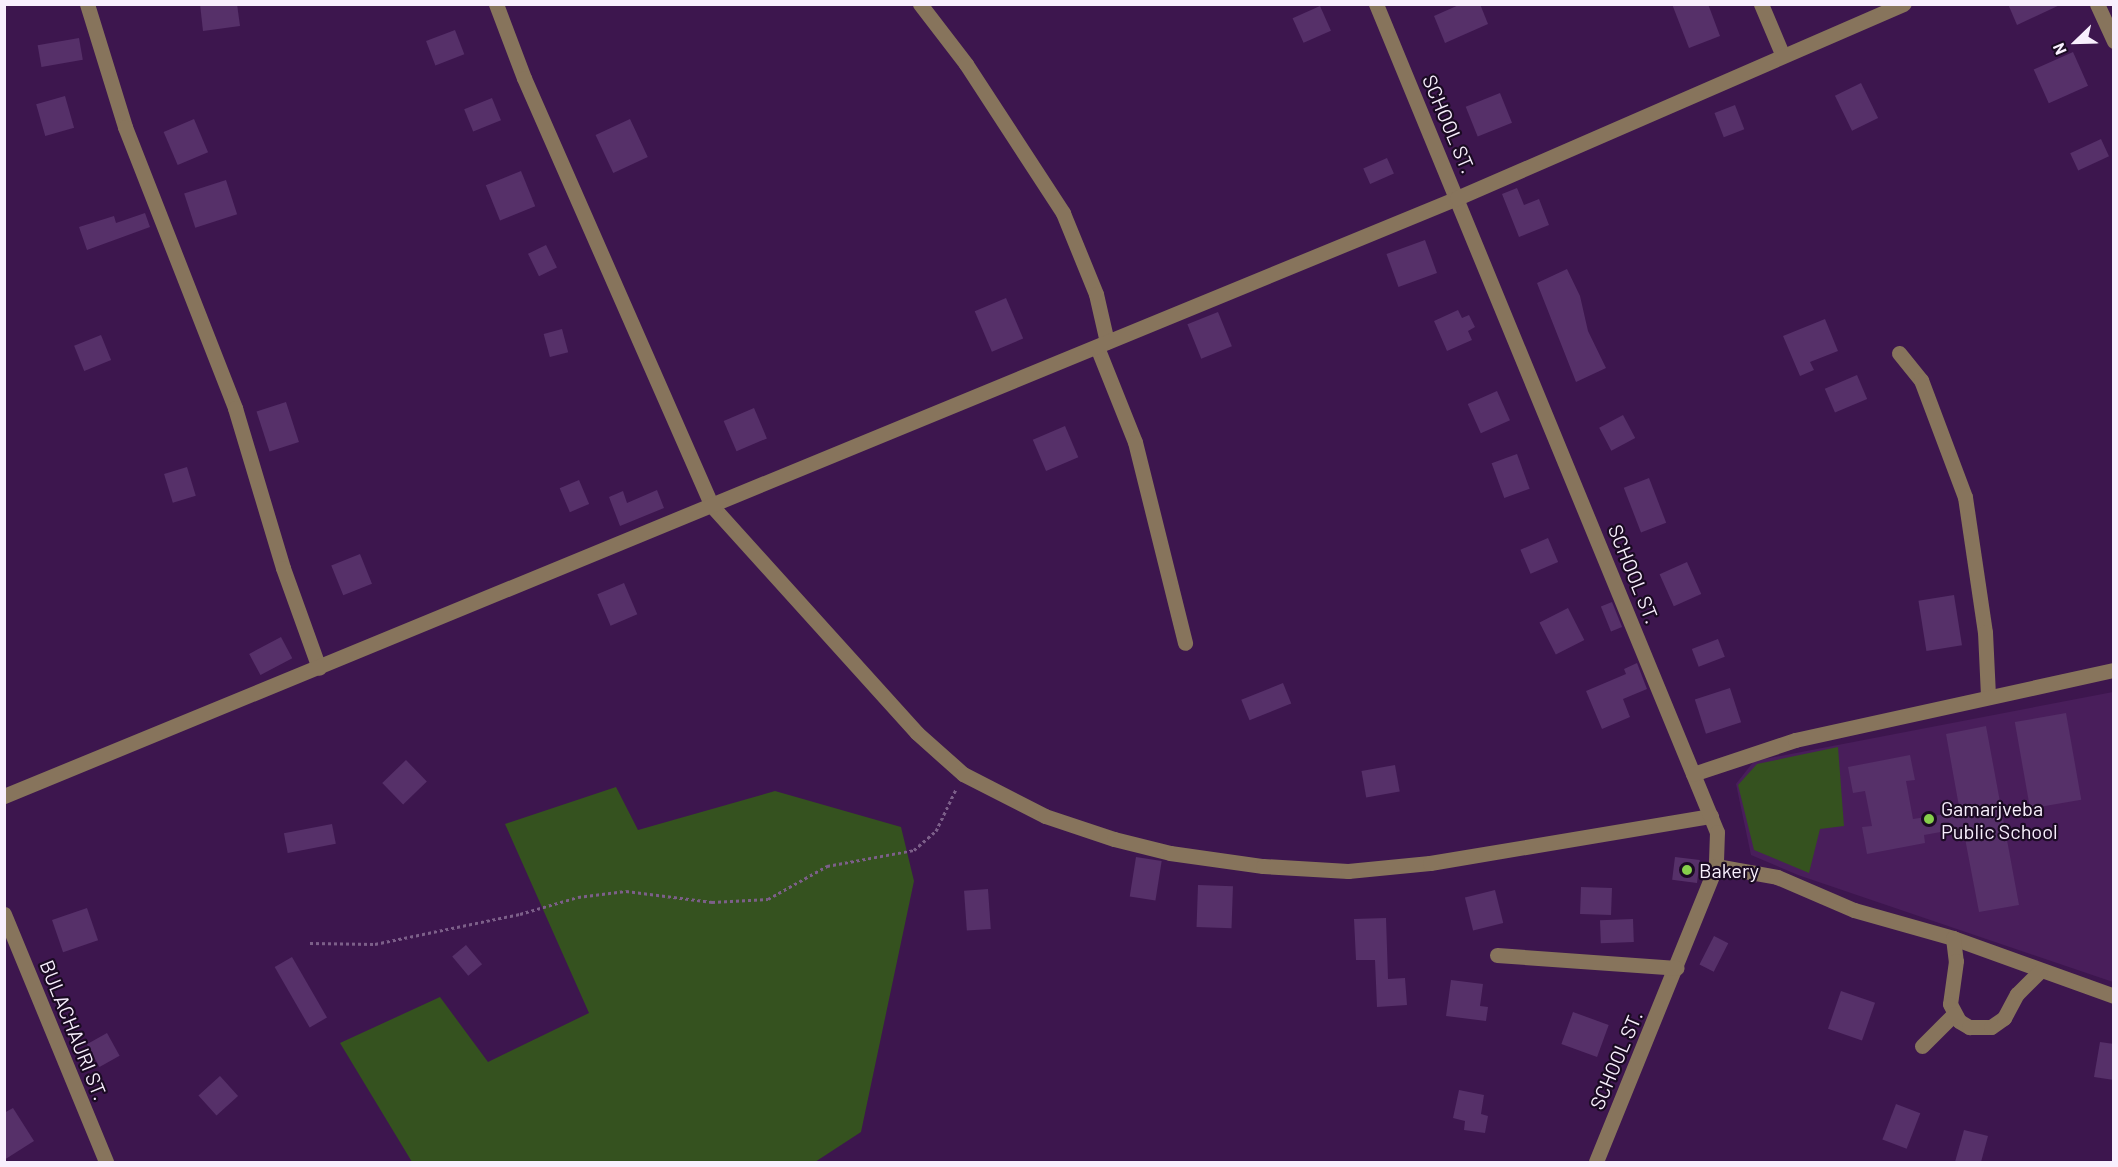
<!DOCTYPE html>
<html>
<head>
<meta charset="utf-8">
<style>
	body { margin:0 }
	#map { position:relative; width:2118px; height:1167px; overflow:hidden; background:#3d164e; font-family:Barlow,sans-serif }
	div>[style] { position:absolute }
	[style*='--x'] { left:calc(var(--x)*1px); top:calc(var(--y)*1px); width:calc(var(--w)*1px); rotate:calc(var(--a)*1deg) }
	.built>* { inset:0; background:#491e5b }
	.green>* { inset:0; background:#35521f }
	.building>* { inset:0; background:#563069; transform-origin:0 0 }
	.path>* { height:3px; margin-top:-1.5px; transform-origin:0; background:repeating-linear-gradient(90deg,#7c5f89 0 3px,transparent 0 6px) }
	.minor>* { height:15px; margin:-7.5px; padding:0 7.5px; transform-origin:7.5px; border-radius:7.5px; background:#87745c }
	.dots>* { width:16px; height:16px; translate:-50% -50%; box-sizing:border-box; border:3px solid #1b0b23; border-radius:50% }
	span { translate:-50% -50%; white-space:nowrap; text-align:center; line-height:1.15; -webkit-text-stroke:4.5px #1b0b23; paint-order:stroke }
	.street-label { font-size:20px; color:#f8effd }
	.poi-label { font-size:20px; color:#f8effd }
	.left { translate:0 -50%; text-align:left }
	.frame { position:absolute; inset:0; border:6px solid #f8effd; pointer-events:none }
	.north { position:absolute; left:2046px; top:12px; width:60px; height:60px; -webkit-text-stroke:4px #1b0b23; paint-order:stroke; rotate:247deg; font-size:16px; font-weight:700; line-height:24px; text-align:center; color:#f8effd }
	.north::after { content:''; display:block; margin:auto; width:21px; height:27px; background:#f8effd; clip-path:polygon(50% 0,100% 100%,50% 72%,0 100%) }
</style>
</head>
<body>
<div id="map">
	<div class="built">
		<i style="clip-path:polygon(2113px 692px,2113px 982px,1798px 875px,1751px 855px,1736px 784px,1754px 761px)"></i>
	</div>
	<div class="green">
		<i style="clip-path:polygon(1838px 747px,1844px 826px,1820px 829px,1809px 873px,1754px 850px,1738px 785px,1757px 764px)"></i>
		<i style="clip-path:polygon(616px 787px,638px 830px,775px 791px,901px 827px,914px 881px,861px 1132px,815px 1162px,412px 1162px,340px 1043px,440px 997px,488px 1062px,589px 1013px,505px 824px)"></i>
	</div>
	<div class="building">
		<i style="clip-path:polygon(200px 4px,237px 4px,240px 26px,203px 31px)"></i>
		<i style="clip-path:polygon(1461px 4px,1480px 4px,1488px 24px,1445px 43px,1434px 16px)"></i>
		<i style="clip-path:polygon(1672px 4px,1708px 4px,1720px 36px,1689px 48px)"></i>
		<i style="clip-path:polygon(2008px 4px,2062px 4px,2017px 25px)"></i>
		<i style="left:1320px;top:6px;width:27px;height:30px;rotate:66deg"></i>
		<i style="left:455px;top:30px;width:26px;height:31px;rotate:69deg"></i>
		<i style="left:79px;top:38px;width:22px;height:42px;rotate:80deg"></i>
		<i style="left:2073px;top:52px;width:37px;height:43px;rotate:66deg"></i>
		<i style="left:1861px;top:83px;width:39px;height:29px;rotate:64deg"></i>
		<i style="left:1500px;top:93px;width:32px;height:37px;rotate:68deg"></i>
		<i style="left:65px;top:96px;width:33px;height:30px;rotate:74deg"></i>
		<i style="left:492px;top:98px;width:24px;height:30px;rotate:68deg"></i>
		<i style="left:1735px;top:105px;width:26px;height:22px;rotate:69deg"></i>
		<i style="left:194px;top:119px;width:36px;height:33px;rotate:67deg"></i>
		<i style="left:630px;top:119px;width:42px;height:38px;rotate:65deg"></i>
		<i style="left:2101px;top:139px;width:19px;height:34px;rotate:65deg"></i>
		<i style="left:1387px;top:158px;width:17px;height:26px;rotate:66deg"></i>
		<i style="left:521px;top:171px;width:38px;height:38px;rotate:68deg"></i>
		<i style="left:226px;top:180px;width:36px;height:44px;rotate:72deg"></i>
		<i style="clip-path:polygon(1517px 188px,1524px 205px,1539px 199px,1549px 225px,1519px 237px,1502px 194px)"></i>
		<i style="clip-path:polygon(145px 213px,150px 227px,87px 250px,79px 227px,114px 216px,116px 223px)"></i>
		<i style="left:1425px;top:240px;width:35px;height:41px;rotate:70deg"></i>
		<i style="left:546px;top:245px;width:25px;height:20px;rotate:64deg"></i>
		<i style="clip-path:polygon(1567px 269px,1580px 296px,1588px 331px,1606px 368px,1576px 382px,1537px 283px)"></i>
		<i style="left:1006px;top:298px;width:44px;height:34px;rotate:67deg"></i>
		<i style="clip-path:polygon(1458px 310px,1462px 318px,1469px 315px,1475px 327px,1468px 331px,1472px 340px,1447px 351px,1434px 321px)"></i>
		<i style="left:1218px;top:312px;width:37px;height:33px;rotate:68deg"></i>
		<i style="clip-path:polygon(1825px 319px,1838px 351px,1810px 362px,1814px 370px,1800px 376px,1783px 336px)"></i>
		<i style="left:562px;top:329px;width:24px;height:19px;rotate:75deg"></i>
		<i style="left:101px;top:335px;width:27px;height:29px;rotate:68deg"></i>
		<i style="left:1857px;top:375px;width:26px;height:35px;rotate:67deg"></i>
		<i style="left:1497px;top:391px;width:32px;height:32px;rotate:66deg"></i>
		<i style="left:286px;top:402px;width:42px;height:31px;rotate:72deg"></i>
		<i style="left:754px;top:408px;width:33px;height:33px;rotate:67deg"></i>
		<i style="left:1623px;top:415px;width:26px;height:27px;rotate:62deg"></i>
		<i style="left:1065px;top:426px;width:34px;height:35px;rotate:67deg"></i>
		<i style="left:1517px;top:454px;width:37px;height:27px;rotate:70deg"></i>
		<i style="left:187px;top:467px;width:30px;height:24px;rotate:73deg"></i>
		<i style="left:1649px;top:478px;width:48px;height:27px;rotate:69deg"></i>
		<i style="left:579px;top:480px;width:26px;height:21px;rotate:67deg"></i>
		<i style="clip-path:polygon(657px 490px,664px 508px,620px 526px,609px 497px,623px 491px,627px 503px)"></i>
		<i style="left:1548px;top:538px;width:26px;height:30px;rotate:67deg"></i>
		<i style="left:360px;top:554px;width:32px;height:31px;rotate:68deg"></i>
		<i style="left:1687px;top:562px;width:35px;height:30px;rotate:66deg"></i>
		<i style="left:624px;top:583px;width:34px;height:29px;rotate:67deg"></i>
		<i style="left:1954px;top:595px;width:51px;height:36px;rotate:81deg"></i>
		<i style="left:1612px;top:602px;width:27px;height:12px;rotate:68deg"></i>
		<i style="left:1568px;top:608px;width:36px;height:32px;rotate:63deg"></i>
		<i style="left:281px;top:637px;width:24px;height:36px;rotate:62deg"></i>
		<i style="left:1718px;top:639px;width:19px;height:28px;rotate:69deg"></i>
		<i style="clip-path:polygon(1637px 663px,1647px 689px,1623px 699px,1630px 717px,1602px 729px,1586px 691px,1626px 674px,1624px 669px)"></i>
		<i style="left:1283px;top:683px;width:22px;height:45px;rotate:68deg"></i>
		<i style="left:1730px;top:688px;width:36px;height:37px;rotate:72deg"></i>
		<i style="left:2066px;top:713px;width:88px;height:52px;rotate:80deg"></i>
		<i style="clip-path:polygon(1986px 726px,2019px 905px,1979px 912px,1963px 828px,1924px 835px,1925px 843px,1867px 854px,1862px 827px,1872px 826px,1865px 791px,1853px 793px,1848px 767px,1910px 755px,1915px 780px,1906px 781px,1913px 819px,1960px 812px,1946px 734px)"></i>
		<i style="left:406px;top:760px;width:30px;height:33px;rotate:46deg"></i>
		<i style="left:1395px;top:765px;width:27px;height:34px;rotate:80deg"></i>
		<i style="left:332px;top:824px;width:20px;height:49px;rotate:79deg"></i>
		<i style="left:1136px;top:857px;width:26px;height:40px;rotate:9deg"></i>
		<i style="left:1675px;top:857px;width:25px;height:23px;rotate:7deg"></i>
		<i style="left:1198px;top:885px;width:35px;height:42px;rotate:2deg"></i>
		<i style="left:1581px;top:887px;width:31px;height:27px;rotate:2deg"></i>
		<i style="left:988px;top:889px;width:40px;height:24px;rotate:86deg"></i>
		<i style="left:1495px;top:890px;width:34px;height:31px;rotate:76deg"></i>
		<i style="left:87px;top:908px;width:34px;height:37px;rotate:71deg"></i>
		<i style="clip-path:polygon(1386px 918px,1388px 979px,1405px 978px,1407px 1005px,1377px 1007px,1375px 960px,1356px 960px,1354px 919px)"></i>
		<i style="left:1633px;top:919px;width:23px;height:33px;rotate:88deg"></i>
		<i style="left:1714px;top:936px;width:16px;height:32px;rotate:27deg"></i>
		<i style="left:466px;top:945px;width:25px;height:18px;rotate:50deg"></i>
		<i style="left:292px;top:957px;width:70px;height:20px;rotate:60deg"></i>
		<i style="clip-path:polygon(1451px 980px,1483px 984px,1480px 1006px,1488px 1007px,1486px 1021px,1446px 1016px)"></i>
		<i style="left:1841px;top:991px;width:36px;height:40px;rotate:19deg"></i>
		<i style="left:1573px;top:1012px;width:38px;height:34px;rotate:20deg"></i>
		<i style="left:107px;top:1033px;width:26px;height:23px;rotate:61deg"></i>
		<i style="clip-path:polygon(2100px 1042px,2114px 1044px,2114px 1080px,2094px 1077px)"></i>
		<i style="left:220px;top:1076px;width:27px;height:29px;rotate:48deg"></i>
		<i style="clip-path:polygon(1459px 1090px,1484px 1095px,1481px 1114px,1488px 1116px,1485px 1133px,1464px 1130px,1465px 1121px,1453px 1118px)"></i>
		<i style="left:1896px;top:1104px;width:26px;height:38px;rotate:21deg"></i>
		<i style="clip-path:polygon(13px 1108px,34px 1141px,4px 1160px,4px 1113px)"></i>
		<i style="clip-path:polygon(1964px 1130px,1988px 1136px,1981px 1162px,1955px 1162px)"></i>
	</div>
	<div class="path">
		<i style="--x:310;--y:943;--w:65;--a:0.9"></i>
		<i style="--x:375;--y:944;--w:148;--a:-11.7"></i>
		<i style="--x:520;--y:914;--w:60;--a:-16.3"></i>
		<i style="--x:578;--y:897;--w:48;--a:-7.1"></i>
		<i style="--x:626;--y:891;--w:87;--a:7.3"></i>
		<i style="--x:712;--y:902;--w:56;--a:-3.1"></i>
		<i style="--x:768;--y:899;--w:68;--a:-29.2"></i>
		<i style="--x:827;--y:866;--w:88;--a:-10.4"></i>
		<i style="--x:914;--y:850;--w:29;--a:-41"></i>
		<i style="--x:936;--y:831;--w:47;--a:-64.5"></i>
	</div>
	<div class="minor">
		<i style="--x:87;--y:4;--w:129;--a:72.8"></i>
		<i style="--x:125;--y:127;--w:302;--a:68.6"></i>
		<i style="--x:235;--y:408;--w:167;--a:73.3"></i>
		<i style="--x:283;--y:568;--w:106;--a:70.2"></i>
		<i style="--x:496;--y:4;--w:79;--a:69.3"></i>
		<i style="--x:524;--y:78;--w:466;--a:66.3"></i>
		<i style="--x:711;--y:505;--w:307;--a:47.9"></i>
		<i style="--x:917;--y:733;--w:62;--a:41.7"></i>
		<i style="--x:963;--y:774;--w:92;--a:27.1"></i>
		<i style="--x:1045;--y:816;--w:73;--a:18.4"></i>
		<i style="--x:1114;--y:839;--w:58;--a:14"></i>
		<i style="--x:1170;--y:853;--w:94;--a:8"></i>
		<i style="--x:1263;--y:866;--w:85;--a:3.4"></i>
		<i style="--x:1348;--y:871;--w:82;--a:-5.6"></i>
		<i style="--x:1430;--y:863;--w:285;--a:-9.5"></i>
		<i style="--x:920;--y:4;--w:76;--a:52.5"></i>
		<i style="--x:966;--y:64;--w:178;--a:56.9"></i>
		<i style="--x:1063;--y:213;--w:87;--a:67.8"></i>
		<i style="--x:1096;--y:294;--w:49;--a:77.1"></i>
		<i style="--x:1376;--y:4;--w:895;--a:67.62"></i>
		<i style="--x:1717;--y:832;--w:34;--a:92"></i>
		<i style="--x:1716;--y:866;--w:319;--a:112.1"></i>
		<i style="--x:1761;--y:4;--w:56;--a:67.1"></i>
		<i style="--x:2097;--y:4;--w:41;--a:65.3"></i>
		<i style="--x:1097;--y:347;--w:102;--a:68.2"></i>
		<i style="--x:1135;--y:442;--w:207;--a:76"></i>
		<i style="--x:1899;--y:353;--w:35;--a:51"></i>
		<i style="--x:1921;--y:380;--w:125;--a:69.4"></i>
		<i style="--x:1965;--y:497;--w:136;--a:81.6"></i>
		<i style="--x:1985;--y:632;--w:64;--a:87.3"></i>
		<i style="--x:1693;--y:774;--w:108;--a:-18.4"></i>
		<i style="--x:1795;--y:740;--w:327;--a:-12.4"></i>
		<i style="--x:4;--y:796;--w:1571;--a:-22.37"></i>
		<i style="--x:1457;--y:198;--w:487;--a:-23.5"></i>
		<i style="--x:1716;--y:866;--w:62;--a:10.2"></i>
		<i style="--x:1777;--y:877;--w:84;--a:23.2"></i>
		<i style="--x:1854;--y:910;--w:103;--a:15.8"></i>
		<i style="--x:1953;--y:938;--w:171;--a:19.8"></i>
		<i style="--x:4;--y:914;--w:268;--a:67.6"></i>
		<i style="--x:1953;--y:938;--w:23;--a:83"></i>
		<i style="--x:1956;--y:961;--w:43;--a:97.9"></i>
		<i style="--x:1950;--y:1004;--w:19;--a:62"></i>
		<i style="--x:1959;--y:1021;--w:12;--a:31"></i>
		<i style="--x:1969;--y:1027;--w:22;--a:0"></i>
		<i style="--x:1991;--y:1027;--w:16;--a:-35"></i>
		<i style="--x:2004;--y:1018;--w:27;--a:-62"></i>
		<i style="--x:2017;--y:994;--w:33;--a:-45"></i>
		<i style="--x:1497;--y:955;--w:180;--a:4.1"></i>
		<i style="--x:1922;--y:1046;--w:45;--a:-45"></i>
	</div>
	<div class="dots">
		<i style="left:1929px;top:819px;background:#86cf4b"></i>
		<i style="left:1687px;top:870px;background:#86cf4b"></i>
	</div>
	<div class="street-label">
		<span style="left:1449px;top:124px;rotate:67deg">SCHOOL ST.</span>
		<span style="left:1634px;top:574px;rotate:68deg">SCHOOL ST.</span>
		<span style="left:74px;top:1030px;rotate:68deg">BULACHAURI ST.</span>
		<span style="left:1616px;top:1060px;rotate:-67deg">SCHOOL ST.</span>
	</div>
	<div class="poi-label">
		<span class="left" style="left:1941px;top:820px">Gamarjveba<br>Public School</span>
		<span class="left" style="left:1699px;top:870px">Bakery</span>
	</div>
	<div class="frame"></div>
	<div class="north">N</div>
</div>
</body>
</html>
